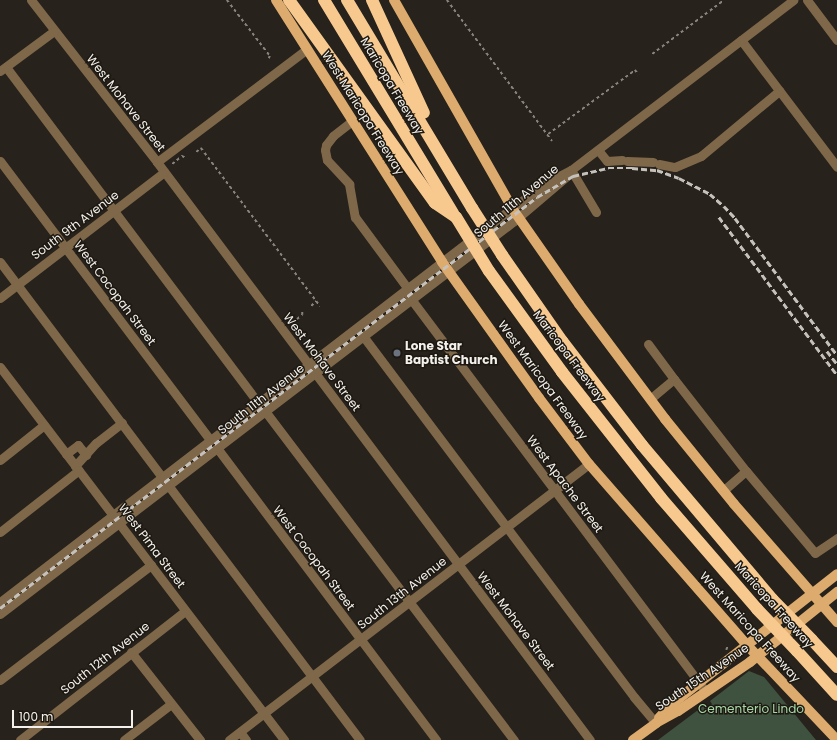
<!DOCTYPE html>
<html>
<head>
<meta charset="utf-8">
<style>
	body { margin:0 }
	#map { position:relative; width:837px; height:740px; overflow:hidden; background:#27221b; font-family:Poppins,sans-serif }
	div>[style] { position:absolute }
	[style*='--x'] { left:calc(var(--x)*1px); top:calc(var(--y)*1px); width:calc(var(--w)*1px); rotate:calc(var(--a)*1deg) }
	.green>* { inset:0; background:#3f513f }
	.path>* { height:1.5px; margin-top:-0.75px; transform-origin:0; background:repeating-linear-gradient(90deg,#88847e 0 3px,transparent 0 6px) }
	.minor>* { height:9px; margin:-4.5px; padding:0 4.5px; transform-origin:4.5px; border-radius:4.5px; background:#7f674a }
	.major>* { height:10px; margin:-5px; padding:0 5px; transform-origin:5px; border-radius:5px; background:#dcab6d }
	.highway>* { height:12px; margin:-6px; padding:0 6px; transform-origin:6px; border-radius:6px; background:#f8c98e }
	.rail>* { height:2.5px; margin-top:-1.25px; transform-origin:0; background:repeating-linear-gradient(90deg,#c5c1bc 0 6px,transparent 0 9px) }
	.highway-bridge>* { height:12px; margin:-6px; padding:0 6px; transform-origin:6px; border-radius:6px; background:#f8c98e }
	.dots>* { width:11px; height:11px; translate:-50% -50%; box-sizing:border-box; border:2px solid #1d1912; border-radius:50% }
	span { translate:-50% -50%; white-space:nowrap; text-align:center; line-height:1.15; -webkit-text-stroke:3px #1d1912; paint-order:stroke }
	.street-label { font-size:12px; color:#f4f1ec }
	.poi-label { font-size:12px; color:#f4f1ec; font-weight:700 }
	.left { translate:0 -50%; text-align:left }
	.park-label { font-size:12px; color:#a8d9a7 }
	.scale { position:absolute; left:12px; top:710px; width:121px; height:18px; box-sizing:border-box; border:2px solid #f4f1ec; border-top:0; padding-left:5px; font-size:12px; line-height:14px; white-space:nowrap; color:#f4f1ec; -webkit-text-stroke:3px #1d1912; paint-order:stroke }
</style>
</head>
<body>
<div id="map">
	<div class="green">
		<i style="clip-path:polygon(749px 671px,764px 677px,816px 740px,658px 740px,706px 704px,708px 707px,712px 704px,710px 701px)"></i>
	</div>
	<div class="path">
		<i style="--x:227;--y:0;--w:71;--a:52.5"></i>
		<i style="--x:270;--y:56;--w:3;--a:108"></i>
		<i style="--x:447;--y:0;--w:176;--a:53.3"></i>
		<i style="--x:652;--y:54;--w:90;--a:-36.9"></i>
		<i style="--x:548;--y:134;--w:108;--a:-36.3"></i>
		<i style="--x:635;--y:70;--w:6;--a:51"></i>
		<i style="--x:196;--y:152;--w:6;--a:-39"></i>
		<i style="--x:201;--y:148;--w:198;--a:53"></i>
		<i style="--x:172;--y:164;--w:13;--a:-39"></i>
		<i style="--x:182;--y:156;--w:4;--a:27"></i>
		<i style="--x:311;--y:306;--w:7;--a:-45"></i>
		<i style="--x:292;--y:323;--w:13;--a:-39"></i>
		<i style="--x:302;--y:315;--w:4;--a:-90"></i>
		<i style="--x:726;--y:650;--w:5;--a:-68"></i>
	</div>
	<div class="minor">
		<i style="--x:31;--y:0;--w:205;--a:52.1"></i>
		<i style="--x:157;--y:162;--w:722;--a:53.16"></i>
		<i style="--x:807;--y:0;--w:50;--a:53.1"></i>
		<i style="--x:741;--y:40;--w:159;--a:52.9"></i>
		<i style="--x:6;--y:67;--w:420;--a:53.1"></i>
		<i style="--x:0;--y:71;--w:67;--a:-36.5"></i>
		<i style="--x:352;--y:121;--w:24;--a:142"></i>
		<i style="--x:333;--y:136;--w:11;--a:128"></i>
		<i style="--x:326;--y:145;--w:5;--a:101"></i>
		<i style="--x:325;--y:150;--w:10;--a:79"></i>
		<i style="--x:327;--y:160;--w:33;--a:47"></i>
		<i style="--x:349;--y:184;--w:34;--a:80"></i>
		<i style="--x:355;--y:217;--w:89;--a:53.6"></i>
		<i style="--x:598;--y:150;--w:14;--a:51"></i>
		<i style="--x:607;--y:161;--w:15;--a:-4"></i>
		<i style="--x:0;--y:161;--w:349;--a:53"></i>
		<i style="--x:627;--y:161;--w:26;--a:2"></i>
		<i style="--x:157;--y:162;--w:188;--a:-37"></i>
		<i style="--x:659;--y:164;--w:16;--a:11"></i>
		<i style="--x:675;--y:167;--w:28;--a:-23"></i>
		<i style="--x:701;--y:156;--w:102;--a:-39.8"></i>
		<i style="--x:571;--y:170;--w:49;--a:59.2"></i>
		<i style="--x:0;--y:262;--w:598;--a:53.02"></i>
		<i style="--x:408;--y:295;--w:495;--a:53.1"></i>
		<i style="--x:0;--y:298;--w:207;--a:-37.5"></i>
		<i style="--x:363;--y:336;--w:451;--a:53.1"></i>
		<i style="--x:634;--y:697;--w:34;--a:50"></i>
		<i style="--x:648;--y:344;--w:44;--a:53.4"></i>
		<i style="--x:0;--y:367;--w:469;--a:52.7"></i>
		<i style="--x:650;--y:399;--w:31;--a:-40"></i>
		<i style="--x:674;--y:379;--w:117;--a:52"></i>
		<i style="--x:746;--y:471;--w:107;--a:49.9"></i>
		<i style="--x:815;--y:553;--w:27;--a:-34"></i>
		<i style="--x:265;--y:411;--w:413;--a:52.9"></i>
		<i style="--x:217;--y:448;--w:365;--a:53.1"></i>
		<i style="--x:66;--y:454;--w:15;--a:-37"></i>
		<i style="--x:78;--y:445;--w:13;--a:51"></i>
		<i style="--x:0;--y:460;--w:56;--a:-38.5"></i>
		<i style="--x:75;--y:466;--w:31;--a:-48"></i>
		<i style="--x:96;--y:443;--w:33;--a:-38"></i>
		<i style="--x:724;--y:490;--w:29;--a:-41"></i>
		<i style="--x:0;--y:532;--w:100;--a:-38.1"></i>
		<i style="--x:0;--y:602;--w:646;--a:-37.58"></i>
		<i style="--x:512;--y:208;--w:47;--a:-35.4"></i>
		<i style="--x:550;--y:181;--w:24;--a:-28"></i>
		<i style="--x:571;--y:170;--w:280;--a:-37.4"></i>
		<i style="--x:0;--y:614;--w:647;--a:-37.4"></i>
		<i style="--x:514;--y:221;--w:71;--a:-40.4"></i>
		<i style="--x:131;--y:652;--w:112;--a:51.9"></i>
		<i style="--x:0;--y:680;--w:190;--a:-37.3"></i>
		<i style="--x:240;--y:732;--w:10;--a:53"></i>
		<i style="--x:20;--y:740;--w:209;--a:-38"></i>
		<i style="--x:124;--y:740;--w:59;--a:-37.5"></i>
		<i style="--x:229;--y:740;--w:454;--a:-37.5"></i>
	</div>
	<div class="major">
		<i style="--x:276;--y:0;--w:310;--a:57.6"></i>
		<i style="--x:442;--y:262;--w:167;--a:54.5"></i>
		<i style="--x:539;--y:398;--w:83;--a:52.9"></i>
		<i style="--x:589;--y:464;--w:239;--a:48.9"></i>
		<i style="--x:746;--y:644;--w:132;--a:46.5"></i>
		<i style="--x:394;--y:0;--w:239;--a:60.4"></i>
		<i style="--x:512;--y:208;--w:117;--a:55.1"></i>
		<i style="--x:579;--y:304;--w:144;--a:53.2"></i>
		<i style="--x:665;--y:419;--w:109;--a:50.9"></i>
		<i style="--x:734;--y:504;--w:157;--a:48.9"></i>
		<i style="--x:659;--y:718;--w:19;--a:-47"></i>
		<i style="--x:672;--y:704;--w:210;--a:-38.2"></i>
		<i style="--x:633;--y:740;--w:29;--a:-36"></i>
		<i style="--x:656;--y:723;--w:25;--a:-29"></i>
		<i style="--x:678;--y:711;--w:87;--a:-34.2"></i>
		<i style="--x:750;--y:662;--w:112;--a:-38.8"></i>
	</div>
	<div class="highway">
		<i style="--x:289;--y:0;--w:250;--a:54.3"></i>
		<i style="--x:435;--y:203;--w:25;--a:34"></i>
		<i style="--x:324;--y:0;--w:249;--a:58.8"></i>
		<i style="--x:347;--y:0;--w:243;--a:59"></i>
		<i style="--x:372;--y:0;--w:124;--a:65.3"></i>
		<i style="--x:502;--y:255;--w:105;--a:55.1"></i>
		<i style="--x:562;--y:341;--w:131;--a:52.4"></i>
		<i style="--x:642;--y:445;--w:202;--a:49.8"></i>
		<i style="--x:489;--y:271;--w:125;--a:54.1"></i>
		<i style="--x:562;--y:372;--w:160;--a:51.8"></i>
		<i style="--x:661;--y:498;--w:147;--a:49.1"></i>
		<i style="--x:812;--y:640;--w:37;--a:47"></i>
		<i style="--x:797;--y:651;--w:59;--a:47.7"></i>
	</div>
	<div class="rail">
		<i style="--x:719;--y:217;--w:197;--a:53.2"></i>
		<i style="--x:827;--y:351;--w:16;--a:52"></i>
		<i style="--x:0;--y:608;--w:676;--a:-37.43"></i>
		<i style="--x:537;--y:197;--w:42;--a:-30.3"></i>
		<i style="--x:573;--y:176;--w:36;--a:-13"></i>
		<i style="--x:608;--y:168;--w:24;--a:0"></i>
		<i style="--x:632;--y:168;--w:25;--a:5"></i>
		<i style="--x:657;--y:170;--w:23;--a:20"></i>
		<i style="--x:679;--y:178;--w:35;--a:27"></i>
		<i style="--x:710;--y:194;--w:18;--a:41"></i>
		<i style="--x:724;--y:206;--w:16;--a:47"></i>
		<i style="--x:735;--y:218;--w:171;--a:53.3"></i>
	</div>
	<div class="highway-bridge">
		<i style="--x:472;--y:208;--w:56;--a:57.4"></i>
		<i style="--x:456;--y:217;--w:63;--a:58.6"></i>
		<i style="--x:772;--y:599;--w:57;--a:45.7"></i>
		<i style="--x:757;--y:609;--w:58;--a:46.4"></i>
	</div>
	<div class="dots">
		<i style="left:397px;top:353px;background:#6b7280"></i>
	</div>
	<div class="street-label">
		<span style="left:392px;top:86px;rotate:59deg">Maricopa Freeway</span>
		<span style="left:126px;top:103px;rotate:52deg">West Mohave Street</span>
		<span style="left:363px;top:113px;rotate:58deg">West Maricopa Freeway</span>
		<span style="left:516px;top:201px;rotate:-40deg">South 11th Avenue</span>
		<span style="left:75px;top:225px;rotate:-37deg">South 9th Avenue</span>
		<span style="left:115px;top:293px;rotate:53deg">West Cocopah Street</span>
		<span style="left:569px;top:356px;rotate:53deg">Maricopa Freeway</span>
		<span style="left:322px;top:362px;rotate:53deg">West Mohave Street</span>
		<span style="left:543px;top:380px;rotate:54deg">West Maricopa Freeway</span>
		<span style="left:261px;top:399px;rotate:-38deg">South 11th Avenue</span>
		<span style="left:565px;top:484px;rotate:53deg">West Apache Street</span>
		<span style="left:152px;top:546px;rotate:53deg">West Pima Street</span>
		<span style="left:314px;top:558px;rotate:53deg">West Cocopah Street</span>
		<span style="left:402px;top:593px;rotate:-38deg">South 13th Avenue</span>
		<span style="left:774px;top:605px;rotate:48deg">Maricopa Freeway</span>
		<span style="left:516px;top:621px;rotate:53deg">West Mohave Street</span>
		<span style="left:750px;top:627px;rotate:48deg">West Maricopa Freeway</span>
		<span style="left:105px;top:658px;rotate:-38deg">South 12th Avenue</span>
		<span style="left:702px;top:677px;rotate:-34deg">South 15th Avenue</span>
	</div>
	<div class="poi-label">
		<span class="left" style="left:405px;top:353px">Lone Star<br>Baptist Church</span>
	</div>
	<div class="park-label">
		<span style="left:751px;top:709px">Cementerio Lindo</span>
	</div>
	<div class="scale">100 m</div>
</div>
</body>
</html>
